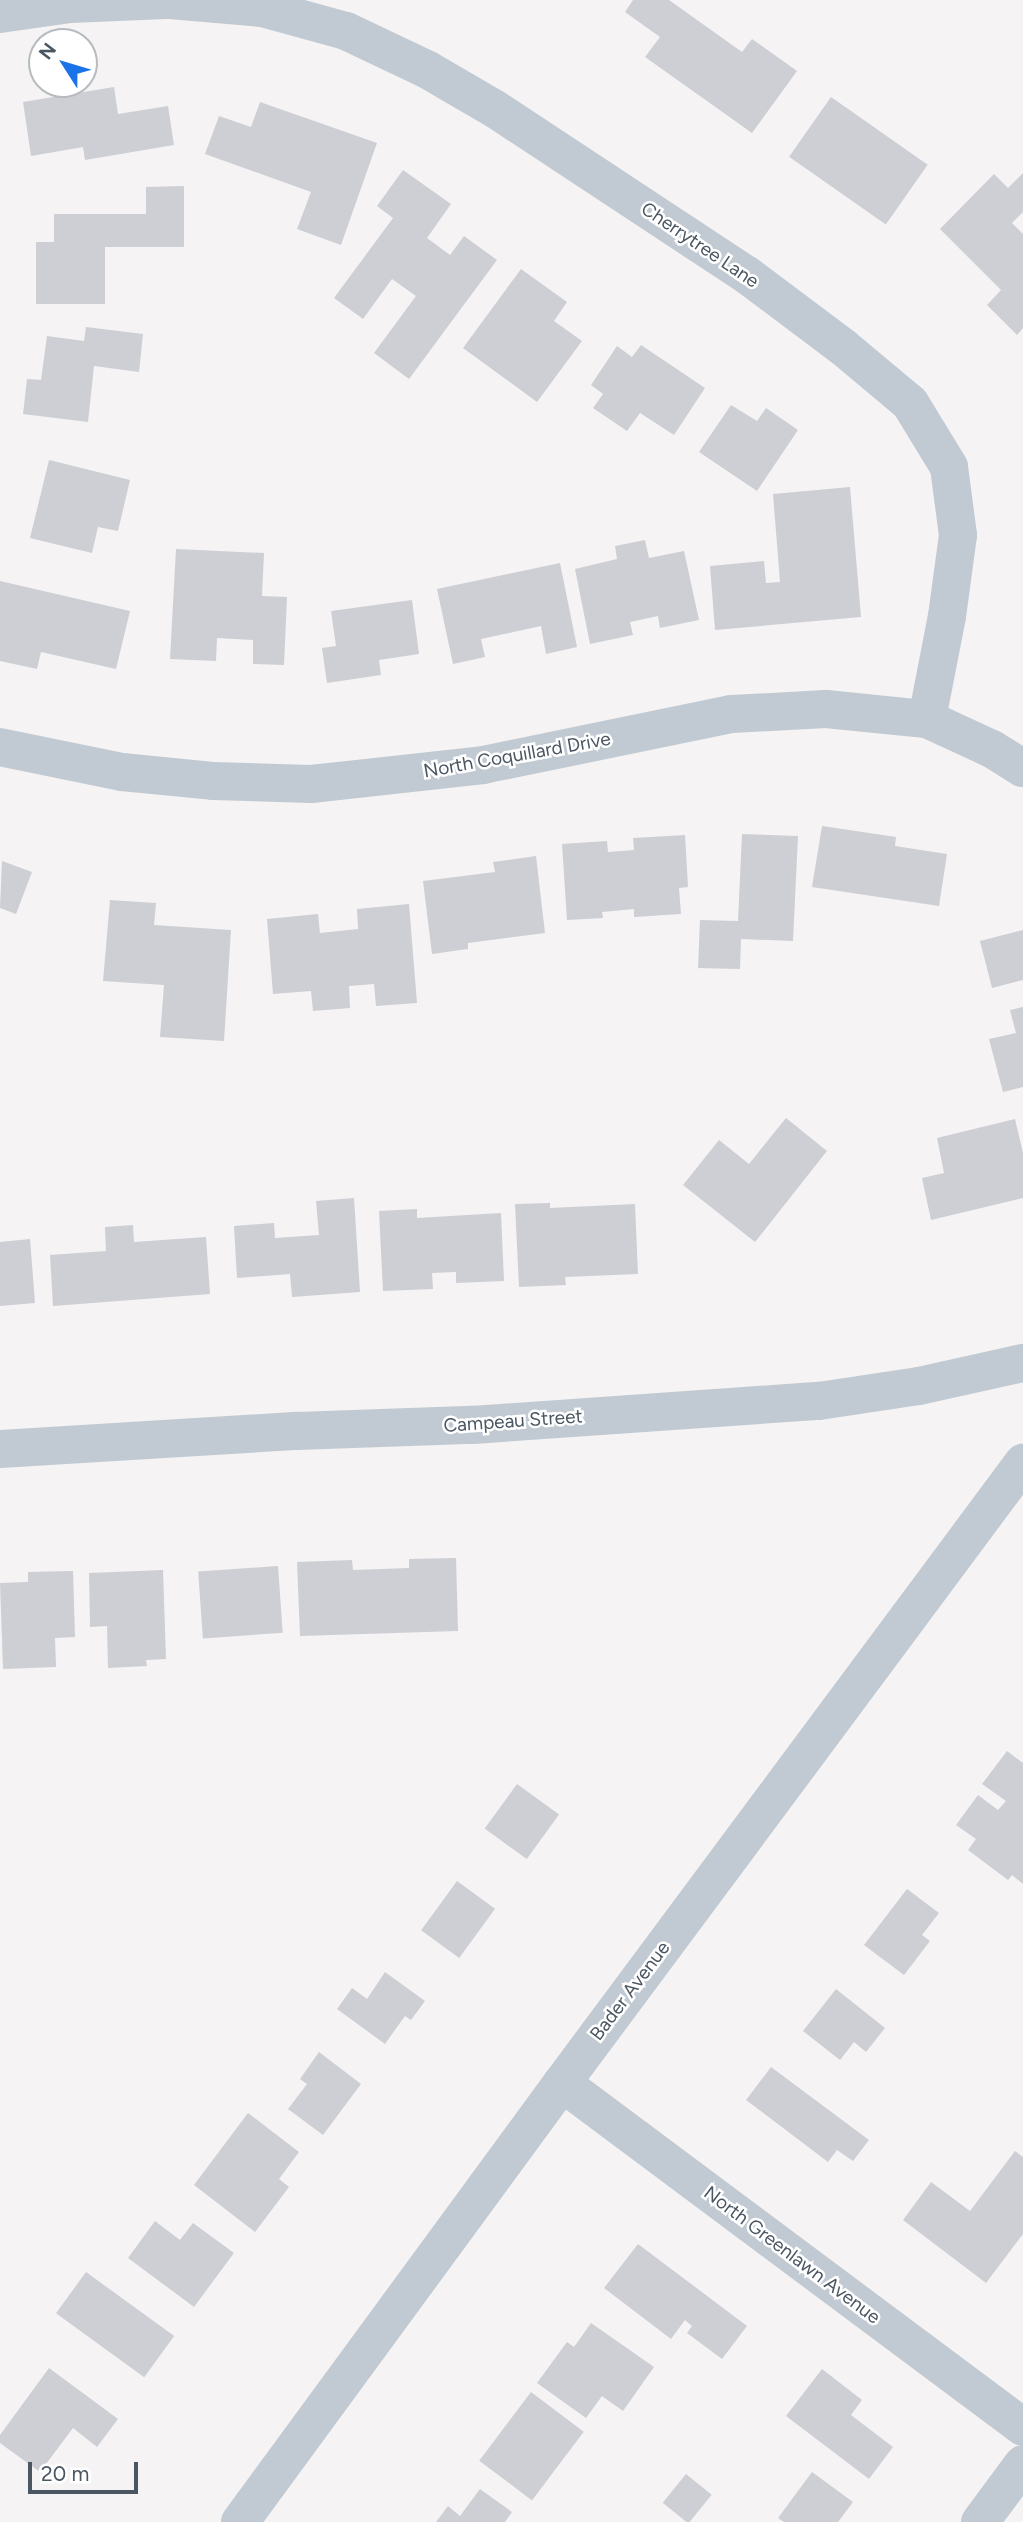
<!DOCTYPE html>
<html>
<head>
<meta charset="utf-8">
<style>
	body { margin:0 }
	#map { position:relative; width:1023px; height:2522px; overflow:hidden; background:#f5f3f3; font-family:Figtree,sans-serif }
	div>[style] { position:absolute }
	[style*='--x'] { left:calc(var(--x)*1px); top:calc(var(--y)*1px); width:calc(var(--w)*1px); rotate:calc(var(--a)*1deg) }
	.building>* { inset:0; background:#cdcfd5; transform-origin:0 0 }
	.minor>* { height:38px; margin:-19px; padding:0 19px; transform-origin:19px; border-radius:19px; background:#c1cad2 }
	span { translate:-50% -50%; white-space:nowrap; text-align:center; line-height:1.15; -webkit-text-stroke:5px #fff; paint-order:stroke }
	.street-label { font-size:19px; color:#4a5661 }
	.north { position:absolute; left:28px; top:28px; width:70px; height:70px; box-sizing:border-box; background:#fff; border:2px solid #b7bbc0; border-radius:50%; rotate:307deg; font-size:19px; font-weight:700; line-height:28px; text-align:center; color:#4a5661 }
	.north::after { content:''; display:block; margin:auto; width:24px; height:32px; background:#1a73e8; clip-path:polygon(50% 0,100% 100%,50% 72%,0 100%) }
	.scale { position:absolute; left:28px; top:2462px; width:110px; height:32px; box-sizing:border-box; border:4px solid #4a5661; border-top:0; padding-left:9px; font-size:21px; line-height:24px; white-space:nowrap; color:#4a5661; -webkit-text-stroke:5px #fff; paint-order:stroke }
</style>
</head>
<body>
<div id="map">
	<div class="building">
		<i style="clip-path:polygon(633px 0,669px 0,742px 52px,752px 39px,797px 71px,752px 133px,645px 57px,660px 37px,625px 12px)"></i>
		<i style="clip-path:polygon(114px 87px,118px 114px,168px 106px,174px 145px,85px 160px,83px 147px,31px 156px,23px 102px)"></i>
		<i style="left:831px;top:97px;width:118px;height:73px;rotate:35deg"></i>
		<i style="clip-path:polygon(260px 102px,377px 143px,341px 245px,297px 229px,311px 192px,205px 154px,219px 116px,251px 127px)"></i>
		<i style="clip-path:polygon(403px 170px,451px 204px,427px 238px,450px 255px,464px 236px,497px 260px,409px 379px,374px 353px,416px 296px,392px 279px,363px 319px,334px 298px,393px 218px,377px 206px)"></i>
		<i style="clip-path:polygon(1023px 173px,1023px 212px,1012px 223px,1023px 234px,1023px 328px,1017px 335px,987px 305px,1001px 290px,940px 229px,994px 174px,1008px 188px)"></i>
		<i style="clip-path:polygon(184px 186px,184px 247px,105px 247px,105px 304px,36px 304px,36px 242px,54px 242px,54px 214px,146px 214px,146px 187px)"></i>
		<i style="clip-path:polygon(521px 269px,567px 302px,554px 321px,582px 341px,537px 402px,463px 348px)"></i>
		<i style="clip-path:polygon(86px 327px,143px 334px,139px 372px,94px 366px,88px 422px,23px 414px,27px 379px,41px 380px,47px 336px,84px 341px)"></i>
		<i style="clip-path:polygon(641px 345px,705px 388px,674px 435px,640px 413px,627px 431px,593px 408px,603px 394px,591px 385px,617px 346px,632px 357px)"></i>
		<i style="clip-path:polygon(731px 405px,757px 421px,766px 408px,798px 430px,757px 491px,699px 452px)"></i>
		<i style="clip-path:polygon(49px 460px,130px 480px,118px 531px,98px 527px,92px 553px,30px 538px)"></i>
		<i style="clip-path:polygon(850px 487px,861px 617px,715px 630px,710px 566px,764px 561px,766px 583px,780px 582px,773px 494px)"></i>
		<i style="clip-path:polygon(645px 540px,649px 558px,684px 551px,699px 620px,660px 628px,658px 616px,630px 622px,633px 635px,590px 644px,575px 569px,617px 559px,615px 546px)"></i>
		<i style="clip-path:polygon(176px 549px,264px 553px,262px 596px,287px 597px,284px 665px,253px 664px,253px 640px,217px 638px,216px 661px,170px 659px)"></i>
		<i style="clip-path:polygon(560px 563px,577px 647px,546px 654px,541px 626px,481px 639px,485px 657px,453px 664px,437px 589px)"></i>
		<i style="clip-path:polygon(0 581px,130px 611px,116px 669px,41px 652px,37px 669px,0 661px)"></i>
		<i style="clip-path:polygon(412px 600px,419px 654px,379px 660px,381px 675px,327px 683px,322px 648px,336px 646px,331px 611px)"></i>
		<i style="clip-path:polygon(822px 826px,896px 837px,895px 846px,947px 854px,939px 906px,812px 887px)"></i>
		<i style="clip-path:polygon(742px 834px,798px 836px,793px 941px,741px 939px,740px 969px,698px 968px,700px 920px,738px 921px)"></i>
		<i style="clip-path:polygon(685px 835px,688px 887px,679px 888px,681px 914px,634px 917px,634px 909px,602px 912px,603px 918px,567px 920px,562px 844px,607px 841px,608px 852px,634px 850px,633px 838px)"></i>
		<i style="clip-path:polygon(536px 856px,545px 933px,468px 943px,468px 949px,432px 954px,423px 881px,495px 872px,493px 862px)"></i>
		<i style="clip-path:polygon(2px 861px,32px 872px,16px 914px,0 908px)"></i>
		<i style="clip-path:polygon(110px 900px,156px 903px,154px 925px,231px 930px,224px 1041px,160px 1037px,164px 985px,103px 981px)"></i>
		<i style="clip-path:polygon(409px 904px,417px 1003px,376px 1006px,374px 984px,349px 986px,350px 1008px,313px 1011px,311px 991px,273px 994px,267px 919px,318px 914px,320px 933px,358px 929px,357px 909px)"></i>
		<i style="clip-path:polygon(1023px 930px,1023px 980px,992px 988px,980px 941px)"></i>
		<i style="clip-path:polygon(1023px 1007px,1023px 1087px,1003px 1092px,989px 1039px,1016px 1033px,1010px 1010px)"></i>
		<i style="clip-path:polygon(786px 1118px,827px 1151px,755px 1242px,683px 1185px,719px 1140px,749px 1164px)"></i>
		<i style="clip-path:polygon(1015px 1119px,1023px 1153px,1023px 1198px,931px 1220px,922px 1178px,944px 1173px,937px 1138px)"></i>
		<i style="clip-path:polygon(354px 1198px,360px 1292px,292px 1297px,290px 1274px,237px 1278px,234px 1226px,274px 1223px,275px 1238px,319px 1235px,316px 1201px)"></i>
		<i style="clip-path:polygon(550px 1203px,550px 1208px,635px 1204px,638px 1274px,565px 1277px,566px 1285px,519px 1287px,515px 1204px)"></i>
		<i style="clip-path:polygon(417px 1209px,417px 1218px,501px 1213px,504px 1281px,456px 1283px,456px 1272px,432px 1273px,433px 1289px,383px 1291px,379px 1211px)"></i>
		<i style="clip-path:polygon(133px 1225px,134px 1242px,206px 1237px,210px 1294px,53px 1306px,50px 1255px,106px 1251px,105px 1227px)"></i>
		<i style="clip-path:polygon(30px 1239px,35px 1303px,0 1306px,0 1242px)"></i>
		<i style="clip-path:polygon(456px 1558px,458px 1631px,300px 1636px,297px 1562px,352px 1560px,353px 1570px,409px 1568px,409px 1559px)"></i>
		<i style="left:278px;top:1566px;width:67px;height:80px;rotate:86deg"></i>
		<i style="clip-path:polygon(163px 1570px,166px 1659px,146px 1660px,147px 1666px,108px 1668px,107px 1626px,90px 1627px,89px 1573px)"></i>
		<i style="clip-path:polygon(73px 1571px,75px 1637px,55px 1638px,56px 1667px,3px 1669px,0 1583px,28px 1582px,28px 1572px)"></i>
		<i style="clip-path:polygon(1007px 1751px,1023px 1763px,1023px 1884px,1012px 1875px,1008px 1880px,968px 1850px,976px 1839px,956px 1825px,978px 1795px,998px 1810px,1006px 1801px,982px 1784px)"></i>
		<i style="left:517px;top:1784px;width:52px;height:55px;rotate:36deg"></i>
		<i style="left:457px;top:1881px;width:47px;height:61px;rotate:36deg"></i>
		<i style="clip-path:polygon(907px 1889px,939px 1913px,922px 1935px,930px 1941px,904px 1975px,864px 1945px)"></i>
		<i style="clip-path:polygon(385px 1972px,425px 2001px,411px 2020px,405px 2016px,385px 2044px,337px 2009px,352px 1988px,367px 1999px)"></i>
		<i style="clip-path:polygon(836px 1989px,885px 2028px,866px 2052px,854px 2042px,840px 2060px,803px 2031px)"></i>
		<i style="clip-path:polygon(319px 2052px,361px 2084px,323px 2135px,288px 2109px,307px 2084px,300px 2079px)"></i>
		<i style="clip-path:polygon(771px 2067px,869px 2140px,853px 2161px,837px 2150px,828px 2162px,746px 2100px)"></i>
		<i style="clip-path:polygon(248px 2113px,299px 2152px,279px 2179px,289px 2187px,255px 2232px,194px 2185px)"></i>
		<i style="clip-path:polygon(1015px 2151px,1023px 2157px,1023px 2234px,986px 2283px,903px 2220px,931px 2182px,970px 2211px)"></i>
		<i style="clip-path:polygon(155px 2221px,180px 2240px,193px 2223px,234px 2253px,194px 2307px,128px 2258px)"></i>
		<i style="clip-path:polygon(638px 2244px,747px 2326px,722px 2359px,687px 2333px,692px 2326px,685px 2320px,671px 2339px,604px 2288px)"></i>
		<i style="left:86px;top:2272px;width:109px;height:51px;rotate:36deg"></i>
		<i style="clip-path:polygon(591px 2323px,654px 2367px,623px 2411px,602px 2396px,586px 2418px,537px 2383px,567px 2342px,574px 2347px)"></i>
		<i style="clip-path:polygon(49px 2368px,118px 2419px,97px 2447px,73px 2428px,40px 2472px,0 2443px,0 2435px)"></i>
		<i style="clip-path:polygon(822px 2369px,862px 2400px,851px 2415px,893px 2447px,869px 2479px,786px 2416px)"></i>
		<i style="left:531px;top:2392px;width:66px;height:86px;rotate:37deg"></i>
		<i style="clip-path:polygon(812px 2472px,853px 2502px,838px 2522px,784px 2522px,778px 2518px)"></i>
		<i style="left:686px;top:2474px;width:33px;height:37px;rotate:39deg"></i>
		<i style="clip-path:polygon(480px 2489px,512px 2512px,505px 2522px,436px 2522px,448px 2506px,460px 2516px)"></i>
	</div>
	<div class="minor">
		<i style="--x:170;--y:0;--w:92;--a:5"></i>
		<i style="--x:262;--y:8;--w:87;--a:15.3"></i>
		<i style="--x:346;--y:31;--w:91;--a:25.4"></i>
		<i style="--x:428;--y:70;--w:78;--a:30.2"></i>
		<i style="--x:495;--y:109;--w:302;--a:33.4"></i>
		<i style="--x:747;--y:275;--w:120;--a:36.9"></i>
		<i style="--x:843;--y:347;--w:87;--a:39.9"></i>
		<i style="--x:910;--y:403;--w:75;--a:58.6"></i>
		<i style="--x:949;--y:467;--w:69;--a:82.5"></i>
		<i style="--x:958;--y:535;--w:82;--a:97.7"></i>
		<i style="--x:947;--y:616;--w:105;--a:101"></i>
		<i style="--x:0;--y:14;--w:71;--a:-8.1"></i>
		<i style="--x:70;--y:4;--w:96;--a:-2.4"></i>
		<i style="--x:0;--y:747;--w:125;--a:11.6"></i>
		<i style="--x:122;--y:772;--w:91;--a:5.6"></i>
		<i style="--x:213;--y:781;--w:98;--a:1.8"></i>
		<i style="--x:311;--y:784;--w:173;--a:-6.3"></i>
		<i style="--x:483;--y:765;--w:254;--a:-11.6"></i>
		<i style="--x:732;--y:714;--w:94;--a:-3"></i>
		<i style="--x:826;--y:709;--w:101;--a:5.7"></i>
		<i style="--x:927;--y:719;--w:72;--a:24.8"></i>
		<i style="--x:992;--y:749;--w:36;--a:32"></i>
		<i style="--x:0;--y:1449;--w:298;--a:-3.5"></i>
		<i style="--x:297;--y:1431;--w:176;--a:-2"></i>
		<i style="--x:473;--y:1425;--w:347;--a:-4"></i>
		<i style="--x:819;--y:1401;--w:101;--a:-8.5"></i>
		<i style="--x:919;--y:1386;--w:107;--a:-12.5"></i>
		<i style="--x:562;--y:2083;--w:575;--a:36.73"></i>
		<i style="--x:240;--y:2522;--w:544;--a:-53.74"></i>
		<i style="--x:562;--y:2083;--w:773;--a:-53.37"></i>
		<i style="--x:980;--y:2522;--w:72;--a:-53.4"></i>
	</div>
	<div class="street-label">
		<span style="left:700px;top:245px;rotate:34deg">Cherrytree Lane</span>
		<span style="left:517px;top:755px;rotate:-10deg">North Coquillard Drive</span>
		<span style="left:513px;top:1421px;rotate:-4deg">Campeau Street</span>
		<span style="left:630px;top:1991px;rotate:-53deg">Bader Avenue</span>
		<span style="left:792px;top:2255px;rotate:37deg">North Greenlawn Avenue</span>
	</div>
	<div class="north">N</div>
	<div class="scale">20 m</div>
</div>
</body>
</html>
